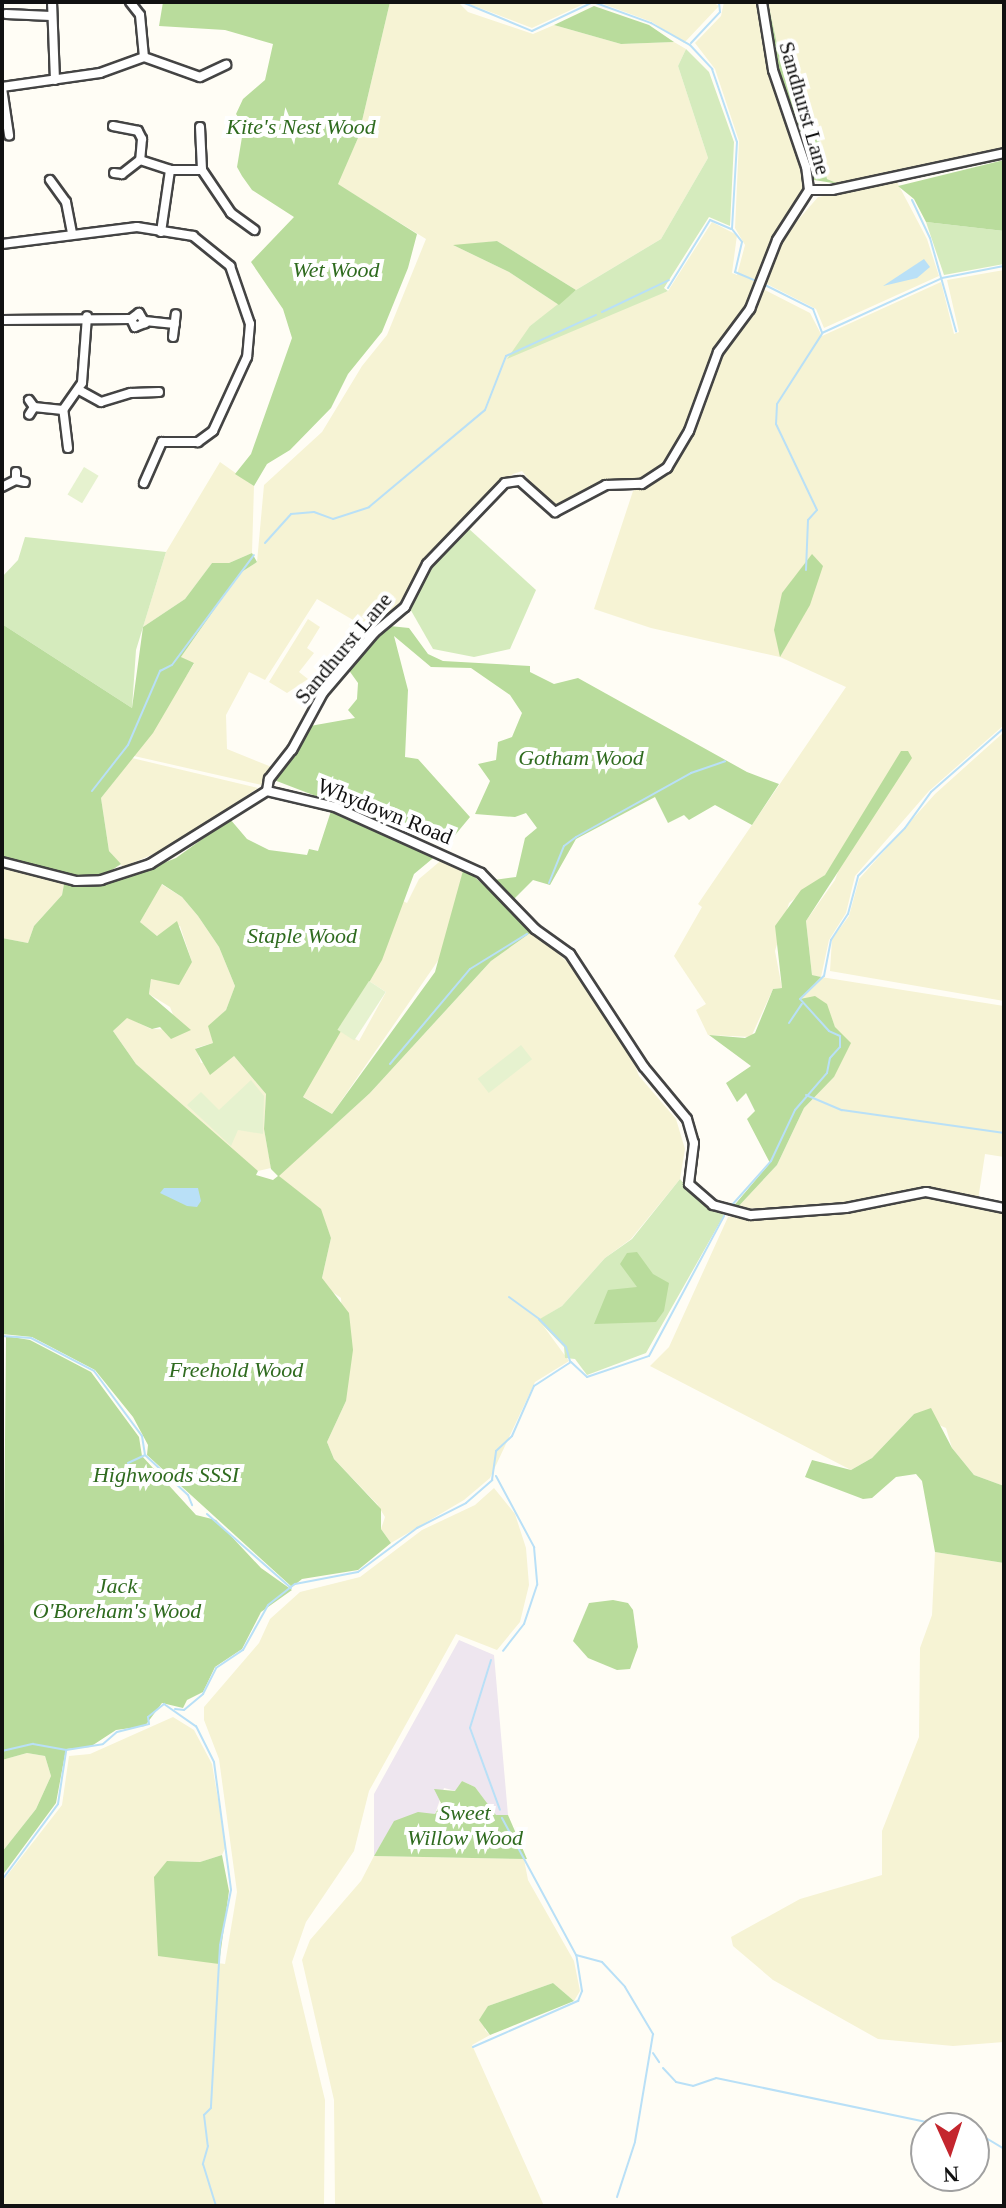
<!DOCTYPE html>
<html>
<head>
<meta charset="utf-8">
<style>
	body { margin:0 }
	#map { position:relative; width:1006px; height:2208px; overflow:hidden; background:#fffdf5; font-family:Georgia,serif }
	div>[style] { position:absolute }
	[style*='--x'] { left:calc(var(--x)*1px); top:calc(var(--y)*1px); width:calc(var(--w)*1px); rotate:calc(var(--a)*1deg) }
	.industrial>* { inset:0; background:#eee6ef }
	.farmland>* { inset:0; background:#f6f3d4 }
	.green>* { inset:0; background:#d5ebbd }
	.forest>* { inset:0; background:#b9dc9c }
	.pitch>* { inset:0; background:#e6f2cf; transform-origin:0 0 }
	.water>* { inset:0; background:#b9e0f7 }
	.stream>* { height:2px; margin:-1px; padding:0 1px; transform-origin:1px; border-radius:1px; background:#b9e0f7 }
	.roads { filter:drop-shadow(2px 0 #444) drop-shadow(-2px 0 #444) drop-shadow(0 2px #444) drop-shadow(0 -2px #444) }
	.minor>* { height:8px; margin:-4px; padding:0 4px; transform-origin:4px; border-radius:4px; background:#fff }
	span { translate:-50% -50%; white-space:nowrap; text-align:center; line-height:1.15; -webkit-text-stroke:8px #fff; paint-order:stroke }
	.street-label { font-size:22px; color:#111 }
	.park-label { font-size:22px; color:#2f6b1f; font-style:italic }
	.frame { position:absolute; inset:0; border:4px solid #111; pointer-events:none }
	.north { position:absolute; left:910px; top:2112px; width:80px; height:80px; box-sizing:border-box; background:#fff; border:2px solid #a0a0a0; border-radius:50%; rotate:177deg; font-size:22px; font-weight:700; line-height:32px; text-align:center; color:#111 }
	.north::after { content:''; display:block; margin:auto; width:28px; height:36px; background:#c4262e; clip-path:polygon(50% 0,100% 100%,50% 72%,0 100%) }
</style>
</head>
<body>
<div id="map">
	<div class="industrial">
		<i style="clip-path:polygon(459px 1640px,494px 1655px,508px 1815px,496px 1815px,475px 1787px,462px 1781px,456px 1791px,444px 1788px,435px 1814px,395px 1821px,374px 1856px,374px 1794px)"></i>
	</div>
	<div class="farmland">
		<i style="clip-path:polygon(390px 2px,458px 2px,468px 12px,533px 34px,554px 25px,621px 44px,674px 42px,686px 49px,678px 66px,708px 158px,661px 239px,576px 290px,497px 241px,455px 246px,509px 272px,559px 305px,530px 326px,600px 315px,668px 291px,712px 222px,737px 235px,732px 273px,737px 275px,745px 245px,735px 228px,739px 141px,715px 69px,695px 43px,721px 16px,724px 2px,759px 2px,768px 71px,802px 168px,803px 191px,748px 308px,713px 350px,686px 429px,664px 464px,638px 482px,596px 485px,560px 507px,548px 504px,522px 471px,513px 474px,424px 560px,403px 604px,372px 631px,317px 599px,265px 680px,249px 672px,226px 715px,227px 749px,274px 768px,262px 785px,134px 756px,194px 664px,181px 657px,240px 573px,257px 562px,264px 485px,322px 432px,362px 366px,387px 335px,426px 239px,337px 184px,358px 138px)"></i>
		<i style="clip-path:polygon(464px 2px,588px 2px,532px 28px)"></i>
		<i style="clip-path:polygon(598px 2px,712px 2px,719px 6px,684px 43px,652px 22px)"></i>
		<i style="clip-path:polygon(768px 2px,1004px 2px,1004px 148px,839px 184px,827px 179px,819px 139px,784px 76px)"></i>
		<i style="clip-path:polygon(897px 182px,927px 239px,939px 276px,824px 328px,816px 309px,765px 283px,780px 241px,818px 197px)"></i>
		<i style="clip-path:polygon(1004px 270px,1004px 725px,929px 791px,855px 876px,846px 913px,829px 940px,821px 977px,1004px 1006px,1004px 1157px,985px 1154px,978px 1200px,928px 1188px,839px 1205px,736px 1209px,777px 1165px,804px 1108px,834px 1077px,835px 1027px,826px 1004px,799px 998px,820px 977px,812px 975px,806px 921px,835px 880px,850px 837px,825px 875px,789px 903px,775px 951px,782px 988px,773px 989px,751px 1037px,708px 1035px,696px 1010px,706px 1004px,674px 956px,702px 907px,698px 904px,846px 687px,780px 657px,651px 628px,594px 609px,633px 491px,671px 472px,694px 432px,726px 346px,751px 315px,763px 289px,810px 313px,822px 336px,941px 282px,954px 334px,959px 332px,947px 280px)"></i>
		<i style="clip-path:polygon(220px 462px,254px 486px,252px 553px,229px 563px,212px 563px,185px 599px,143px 627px,166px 552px)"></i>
		<i style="clip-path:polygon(308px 619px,320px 627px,307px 648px,314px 653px,299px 672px,308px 679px,287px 693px,269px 682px)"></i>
		<i style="clip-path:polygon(1004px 732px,1004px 1001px,830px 971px,832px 939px,849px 916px,859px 879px,935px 794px)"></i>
		<i style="clip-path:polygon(132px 758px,258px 788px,172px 846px,123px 867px,109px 851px,101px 798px)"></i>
		<i style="clip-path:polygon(445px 857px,464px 867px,444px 952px,332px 1114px,302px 1096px,340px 1031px,359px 1041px,386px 992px,369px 981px,403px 901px,407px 903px,419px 879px)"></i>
		<i style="clip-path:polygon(2px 866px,64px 884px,62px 895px,34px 926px,28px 943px,2px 938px)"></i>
		<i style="clip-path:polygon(161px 884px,182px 897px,198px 916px,219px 947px,235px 986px,226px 1010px,209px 1026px,213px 1043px,196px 1048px,201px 1063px,234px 1056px,266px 1094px,264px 1129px,271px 1168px,258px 1171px,246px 1165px,136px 1064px,113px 1031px,127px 1017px,151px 1029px,190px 1030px,176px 1022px,170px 1007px,149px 994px,151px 979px,192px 962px,180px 926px,157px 936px,140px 922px)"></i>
		<i style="clip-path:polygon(533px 931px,584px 977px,627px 1045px,639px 1076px,676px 1119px,685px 1149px,680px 1179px,631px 1239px,605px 1258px,562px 1306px,539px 1320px,569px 1361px,535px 1382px,490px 1478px,464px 1500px,391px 1543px,381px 1529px,385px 1517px,377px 1504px,334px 1459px,327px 1442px,346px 1401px,341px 1298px,325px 1287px,322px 1278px,331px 1238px,320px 1209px,278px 1176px,370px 1093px,491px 961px)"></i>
		<i style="clip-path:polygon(923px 1196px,1004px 1211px,1004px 1486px,974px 1475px,952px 1448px,946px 1428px,914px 1414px,872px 1458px,851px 1470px,650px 1366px,669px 1347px,728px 1217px,839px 1211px)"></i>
		<i style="clip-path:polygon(494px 1488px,515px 1514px,526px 1548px,529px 1585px,520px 1622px,497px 1650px,456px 1634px,369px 1791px,354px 1851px,306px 1922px,292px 1962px,325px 2100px,324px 2206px,2px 2206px,2px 1882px,62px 1805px,69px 1756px,90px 1754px,173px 1717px,194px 1730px,212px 1764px,226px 1846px,222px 1855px,200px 1862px,167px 1861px,158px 1955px,225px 1964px,237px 1892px,219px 1759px,204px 1720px,204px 1707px,259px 1643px,270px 1619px,300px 1592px,360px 1577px,422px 1530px,475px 1505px)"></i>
		<i style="clip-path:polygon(935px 1552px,1004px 1563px,1004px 2042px,953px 2046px,878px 2039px,773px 1980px,733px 1946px,731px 1937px,800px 1899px,882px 1875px,882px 1831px,919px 1737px,920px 1648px,932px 1615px)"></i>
		<i style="clip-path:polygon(27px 1753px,45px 1756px,51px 1776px,36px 1809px,2px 1852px,2px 1760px)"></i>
		<i style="clip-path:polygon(374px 1856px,524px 1859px,528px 1880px,574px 1961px,580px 1991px,574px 2001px,553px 1983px,488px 2006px,485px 2030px,490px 2035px,472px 2045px,544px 2206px,335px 2206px,334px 2100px,302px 1960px,310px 1940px,361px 1881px)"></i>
	</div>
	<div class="green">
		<i style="clip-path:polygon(686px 49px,709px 72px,734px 142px,730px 226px,709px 217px,664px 288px,668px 291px,507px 359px,530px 326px,576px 290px,661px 239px,708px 158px,678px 66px)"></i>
		<i style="clip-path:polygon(926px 222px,1004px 231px,1004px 264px,944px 275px)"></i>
		<i style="clip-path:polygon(468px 528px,536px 590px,510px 649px,474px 657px,433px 649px,409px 607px,423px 574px)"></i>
		<i style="clip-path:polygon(25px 537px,166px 552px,136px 650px,132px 708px,2px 624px,2px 577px,18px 560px)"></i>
		<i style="clip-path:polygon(680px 1179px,697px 1199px,724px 1215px,646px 1353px,587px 1375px,575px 1359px,565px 1358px,564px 1347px,538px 1320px,562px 1306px,605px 1258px,632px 1239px)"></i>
	</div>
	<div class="forest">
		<i style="clip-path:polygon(163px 2px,390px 2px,358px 138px,338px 184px,417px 234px,408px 268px,382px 332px,348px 374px,331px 408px,290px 450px,267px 464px,254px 486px,235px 474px,251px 454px,292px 338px,283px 309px,251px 262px,294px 217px,252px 190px,242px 176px,237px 167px,244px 125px,236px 114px,243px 99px,265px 80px,273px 44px,225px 30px,159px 26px)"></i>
		<i style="clip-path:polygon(594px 6px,649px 25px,674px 42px,621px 44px,554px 25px)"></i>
		<i style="clip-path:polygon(769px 7px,784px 76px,819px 139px,827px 179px,839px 184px,814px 180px,776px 69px)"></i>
		<i style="clip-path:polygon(1004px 160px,1004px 231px,926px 222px,914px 199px,898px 186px)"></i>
		<i style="clip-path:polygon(497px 241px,576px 290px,559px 305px,509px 272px,453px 245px)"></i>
		<i style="clip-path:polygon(252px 553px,257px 562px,240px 573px,181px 657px,194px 663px,153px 733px,101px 798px,109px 851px,121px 864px,103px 876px,78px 877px,2px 859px,2px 624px,132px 708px,143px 627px,185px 599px,212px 563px,229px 563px)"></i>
		<i style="clip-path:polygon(812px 554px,823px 566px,810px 605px,780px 657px,774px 630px,782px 593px)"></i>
		<i style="clip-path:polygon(390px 626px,409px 628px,428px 654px,443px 661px,530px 666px,530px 672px,554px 684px,578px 678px,747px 772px,779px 784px,752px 825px,715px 805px,689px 820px,684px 815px,668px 823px,655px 797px,576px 839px,550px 885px,533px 880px,513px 900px,494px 880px,516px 877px,525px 838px,537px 828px,526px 813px,515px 817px,475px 814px,490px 781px,478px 764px,496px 760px,498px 742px,512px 737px,522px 713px,510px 695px,471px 668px,431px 667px,394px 636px,408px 690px,405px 757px,418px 759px,470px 817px,446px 846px,274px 780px,310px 726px,355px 718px,348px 710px,357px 699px,358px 683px,348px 669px)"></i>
		<i style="clip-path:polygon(901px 751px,908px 751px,912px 758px,806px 921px,812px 975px,821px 977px,800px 999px,815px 996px,827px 1004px,835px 1027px,851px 1043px,834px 1077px,804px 1108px,777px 1165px,736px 1209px,732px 1208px,770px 1163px,747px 1119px,755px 1111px,746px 1093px,737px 1102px,726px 1083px,751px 1066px,709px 1035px,745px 1038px,755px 1033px,773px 989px,782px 988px,775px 926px,801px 890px,825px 875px)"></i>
		<i style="clip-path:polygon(evenodd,332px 808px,438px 854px,414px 874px,382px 960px,303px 1097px,332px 1114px,435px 972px,464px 867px,533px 931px,491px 961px,370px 1093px,279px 1176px,321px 1209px,331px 1238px,322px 1278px,349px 1313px,353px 1350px,346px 1401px,327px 1442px,334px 1459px,381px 1509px,381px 1529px,391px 1543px,358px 1570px,302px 1579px,292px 1587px,147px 1455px,148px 1445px,133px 1417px,95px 1370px,32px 1337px,2px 1334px,2px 938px,28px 943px,34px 926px,62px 895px,64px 884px,115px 881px,146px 870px,176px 858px,230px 819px,247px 839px,269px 850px,307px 855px,309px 849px,318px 851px,332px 808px,162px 884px,182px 897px,198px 916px,219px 947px,235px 986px,226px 1010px,208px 1026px,213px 1043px,195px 1049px,210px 1075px,234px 1056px,266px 1094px,264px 1129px,271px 1169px,278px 1176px,273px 1180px,256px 1175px,258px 1171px,136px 1064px,113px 1031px,127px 1018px,152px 1029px,160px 1027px,171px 1039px,191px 1030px,149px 994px,151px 979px,179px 985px,192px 962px,177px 921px,157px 936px,140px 922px,162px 884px)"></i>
		<i style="clip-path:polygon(637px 1252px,653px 1274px,669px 1283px,664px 1311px,656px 1322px,594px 1324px,608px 1290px,637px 1287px,620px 1264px,627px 1253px)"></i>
		<i style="clip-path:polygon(6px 1336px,30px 1340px,91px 1372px,139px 1437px,142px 1456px,196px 1515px,216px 1520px,261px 1568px,292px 1590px,261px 1612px,242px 1649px,215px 1667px,203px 1692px,187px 1700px,183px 1708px,162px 1703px,145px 1726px,116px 1730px,90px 1747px,66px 1749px,56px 1803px,2px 1876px,2px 1852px,36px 1809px,51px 1776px,45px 1756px,27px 1753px,2px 1760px)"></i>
		<i style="clip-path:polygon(931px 1408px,952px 1448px,974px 1475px,1004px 1486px,1004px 1563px,935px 1552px,922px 1481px,916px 1474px,896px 1477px,872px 1498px,863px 1499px,805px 1477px,812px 1460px,851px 1470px,872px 1458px,914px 1414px)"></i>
		<i style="clip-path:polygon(613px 1600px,628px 1603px,633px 1610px,638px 1647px,630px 1669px,617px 1670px,588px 1658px,573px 1641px,589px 1603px)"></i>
		<i style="clip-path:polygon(462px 1781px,475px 1787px,496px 1815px,508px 1815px,527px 1859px,374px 1856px,394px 1821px,418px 1812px,435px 1814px,441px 1803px,434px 1789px,455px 1791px)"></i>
		<i style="clip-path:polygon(222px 1855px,229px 1891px,219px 1964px,158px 1956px,154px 1877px,167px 1861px,200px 1862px)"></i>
		<i style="clip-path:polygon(553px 1983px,574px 2001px,490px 2035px,479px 2020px,488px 2006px)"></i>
	</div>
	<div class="pitch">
		<i style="left:84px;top:467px;width:17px;height:32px;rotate:31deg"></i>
		<i style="left:369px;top:981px;width:20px;height:58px;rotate:33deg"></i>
		<i style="left:521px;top:1045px;width:18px;height:55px;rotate:52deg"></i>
		<i style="clip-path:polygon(251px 1080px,264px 1096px,263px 1134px,238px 1130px,231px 1146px,187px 1105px,201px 1092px,219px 1110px)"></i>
	</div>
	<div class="water">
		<i style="clip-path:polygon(924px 259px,930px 267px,917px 278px,883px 286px)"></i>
		<i style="clip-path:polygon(164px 1188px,198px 1188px,201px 1201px,197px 1207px,187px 1206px,160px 1193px)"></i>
	</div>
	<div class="stream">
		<i style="--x:462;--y:2;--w:76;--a:22.5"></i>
		<i style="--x:532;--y:31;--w:68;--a:-25.4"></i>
		<i style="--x:593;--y:2;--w:62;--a:19.9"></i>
		<i style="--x:651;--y:23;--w:45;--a:29.4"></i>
		<i style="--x:690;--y:45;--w:33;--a:47"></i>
		<i style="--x:712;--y:69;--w:77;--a:71.1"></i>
		<i style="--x:737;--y:142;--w:87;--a:93.3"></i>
		<i style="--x:732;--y:229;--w:16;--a:52"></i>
		<i style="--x:742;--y:242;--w:31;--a:103"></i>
		<i style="--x:735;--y:272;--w:26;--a:23"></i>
		<i style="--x:691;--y:43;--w:42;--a:-46.9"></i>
		<i style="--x:720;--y:12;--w:10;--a:-96"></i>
		<i style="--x:912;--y:200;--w:42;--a:64.7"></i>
		<i style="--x:930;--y:238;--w:97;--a:74.4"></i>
		<i style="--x:765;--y:285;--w:54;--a:26.6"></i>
		<i style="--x:813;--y:309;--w:26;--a:69"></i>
		<i style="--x:822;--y:333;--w:132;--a:-24.6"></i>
		<i style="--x:942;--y:278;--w:63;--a:-11"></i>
		<i style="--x:668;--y:288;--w:80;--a:-58.3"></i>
		<i style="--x:710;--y:220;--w:23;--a:23"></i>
		<i style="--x:602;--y:312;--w:74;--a:-25.5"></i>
		<i style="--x:265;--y:543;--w:39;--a:-48"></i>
		<i style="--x:291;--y:514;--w:23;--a:-5"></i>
		<i style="--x:314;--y:512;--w:20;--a:20"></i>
		<i style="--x:333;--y:519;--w:38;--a:-18"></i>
		<i style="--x:369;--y:507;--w:151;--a:-39.9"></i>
		<i style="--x:485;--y:410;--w:58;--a:-68.7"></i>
		<i style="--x:506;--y:356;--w:99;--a:-24.5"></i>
		<i style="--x:806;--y:570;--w:50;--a:-87.7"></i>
		<i style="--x:808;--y:520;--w:13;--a:-48"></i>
		<i style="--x:817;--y:510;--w:95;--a:-115.5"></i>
		<i style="--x:776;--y:424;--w:20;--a:-87"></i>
		<i style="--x:777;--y:404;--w:83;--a:-57.3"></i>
		<i style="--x:92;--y:791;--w:58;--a:-52"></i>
		<i style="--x:128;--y:745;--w:81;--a:-66.6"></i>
		<i style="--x:160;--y:671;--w:13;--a:-27"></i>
		<i style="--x:172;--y:665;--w:137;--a:-53.3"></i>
		<i style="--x:549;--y:883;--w:40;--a:-68"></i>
		<i style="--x:564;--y:846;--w:15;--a:-37"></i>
		<i style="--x:576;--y:837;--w:132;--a:-29.1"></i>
		<i style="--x:691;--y:773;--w:36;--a:-19"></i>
		<i style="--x:789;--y:1023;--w:23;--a:-56"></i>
		<i style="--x:390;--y:1064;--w:124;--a:-49.9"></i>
		<i style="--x:470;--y:969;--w:67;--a:-31.6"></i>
		<i style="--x:806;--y:1095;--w:39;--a:23"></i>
		<i style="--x:842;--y:1110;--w:164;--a:8.1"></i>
		<i style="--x:732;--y:1205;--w:59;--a:-48.4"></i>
		<i style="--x:771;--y:1161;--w:56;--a:-64.8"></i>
		<i style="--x:795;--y:1110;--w:49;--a:-49.1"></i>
		<i style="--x:827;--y:1073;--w:15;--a:-79"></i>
		<i style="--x:830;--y:1058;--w:15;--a:-48"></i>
		<i style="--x:840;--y:1047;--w:11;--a:-90"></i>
		<i style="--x:840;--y:1036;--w:12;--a:-156"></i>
		<i style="--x:829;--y:1031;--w:43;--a:-132.2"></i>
		<i style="--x:800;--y:999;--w:33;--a:-44"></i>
		<i style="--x:824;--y:976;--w:37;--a:-79"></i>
		<i style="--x:831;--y:940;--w:31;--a:-57"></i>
		<i style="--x:848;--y:914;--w:39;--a:-75"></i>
		<i style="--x:858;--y:876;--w:67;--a:-45.6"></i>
		<i style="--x:905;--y:828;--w:44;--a:-54.2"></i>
		<i style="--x:931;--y:792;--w:97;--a:-41.2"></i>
		<i style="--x:509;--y:1297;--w:37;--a:36"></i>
		<i style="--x:539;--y:1319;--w:39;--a:46"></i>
		<i style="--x:566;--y:1347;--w:15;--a:74"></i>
		<i style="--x:2;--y:1336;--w:29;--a:4"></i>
		<i style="--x:31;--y:1338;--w:71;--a:27.6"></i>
		<i style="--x:94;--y:1371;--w:81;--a:53.6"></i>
		<i style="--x:142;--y:1436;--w:19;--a:81"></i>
		<i style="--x:145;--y:1455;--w:59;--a:42.9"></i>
		<i style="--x:188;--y:1495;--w:11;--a:68"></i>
		<i style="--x:128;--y:1463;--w:19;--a:-25"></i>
		<i style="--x:496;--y:1476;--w:81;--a:61.8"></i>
		<i style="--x:534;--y:1547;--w:38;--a:85"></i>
		<i style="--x:537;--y:1585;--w:41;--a:108.4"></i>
		<i style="--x:524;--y:1624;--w:34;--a:128"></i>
		<i style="--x:207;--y:1514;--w:112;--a:41.4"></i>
		<i style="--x:491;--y:1660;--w:71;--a:107.2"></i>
		<i style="--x:470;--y:1728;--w:87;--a:69.9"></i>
		<i style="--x:175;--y:1709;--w:9;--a:6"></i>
		<i style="--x:184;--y:1710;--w:25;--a:-40"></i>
		<i style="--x:203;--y:1694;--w:29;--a:-63"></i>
		<i style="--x:216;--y:1668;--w:32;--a:-34"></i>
		<i style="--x:243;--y:1650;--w:51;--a:-60.9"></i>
		<i style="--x:268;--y:1605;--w:34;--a:-38"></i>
		<i style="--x:295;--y:1584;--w:64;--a:-10.8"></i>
		<i style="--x:358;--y:1572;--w:74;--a:-36.7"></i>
		<i style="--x:417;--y:1528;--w:55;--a:-27"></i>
		<i style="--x:466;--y:1503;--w:35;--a:-41"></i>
		<i style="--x:492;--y:1480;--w:29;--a:-82"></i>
		<i style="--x:496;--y:1451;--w:22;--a:-43"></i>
		<i style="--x:512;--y:1436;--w:55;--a:-66.3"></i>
		<i style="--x:534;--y:1386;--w:44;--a:-33"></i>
		<i style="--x:571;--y:1362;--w:22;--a:43"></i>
		<i style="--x:587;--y:1377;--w:65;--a:-18.7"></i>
		<i style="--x:649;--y:1356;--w:159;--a:-61.8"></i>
		<i style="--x:2;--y:1751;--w:32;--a:-13"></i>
		<i style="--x:33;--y:1744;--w:34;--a:10"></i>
		<i style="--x:66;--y:1750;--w:37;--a:-9"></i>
		<i style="--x:103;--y:1744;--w:18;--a:-41"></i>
		<i style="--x:117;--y:1732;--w:33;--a:-14"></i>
		<i style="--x:149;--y:1724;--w:7;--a:-98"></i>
		<i style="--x:148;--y:1717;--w:21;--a:-39"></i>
		<i style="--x:164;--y:1704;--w:39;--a:35"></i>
		<i style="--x:196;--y:1726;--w:40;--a:63.4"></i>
		<i style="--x:214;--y:1762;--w:129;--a:82.4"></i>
		<i style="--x:231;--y:1890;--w:56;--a:101.3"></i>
		<i style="--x:220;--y:1945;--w:163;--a:93.2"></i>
		<i style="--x:211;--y:2108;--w:10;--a:135"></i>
		<i style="--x:204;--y:2115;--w:31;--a:83"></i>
		<i style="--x:208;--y:2146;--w:19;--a:106"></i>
		<i style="--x:203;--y:2164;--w:44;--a:72.8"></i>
		<i style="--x:502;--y:1818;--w:156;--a:61.6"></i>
		<i style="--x:576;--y:1955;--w:27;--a:15"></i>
		<i style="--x:602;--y:1962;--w:34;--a:47"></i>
		<i style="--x:625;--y:1987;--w:55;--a:59.2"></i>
		<i style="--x:653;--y:2034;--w:109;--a:99.5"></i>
		<i style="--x:635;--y:2142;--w:58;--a:108.1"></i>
		<i style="--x:2;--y:1880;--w:94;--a:-53.6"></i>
		<i style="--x:58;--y:1804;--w:53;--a:-81.3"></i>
		<i style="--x:473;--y:2047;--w:115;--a:-23.7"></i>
		<i style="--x:578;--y:2001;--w:11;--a:-68"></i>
		<i style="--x:582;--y:1991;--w:36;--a:-99"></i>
		<i style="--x:653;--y:2053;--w:11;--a:56"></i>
		<i style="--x:663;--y:2068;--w:19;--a:47"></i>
		<i style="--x:676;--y:2082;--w:17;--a:13"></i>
		<i style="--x:693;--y:2086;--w:24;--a:-19"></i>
		<i style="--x:716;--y:2078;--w:244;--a:11.8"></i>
		<i style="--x:981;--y:2135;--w:27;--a:31"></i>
	</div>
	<div class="roads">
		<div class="minor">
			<i style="--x:52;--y:2;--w:78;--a:87.8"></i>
			<i style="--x:130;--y:2;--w:16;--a:52"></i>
			<i style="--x:140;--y:15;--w:42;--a:84.6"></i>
			<i style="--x:6;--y:14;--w:45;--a:2.5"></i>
			<i style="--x:2;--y:87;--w:99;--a:-8.1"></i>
			<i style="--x:100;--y:73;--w:47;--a:-20"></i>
			<i style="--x:144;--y:57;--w:59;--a:19.7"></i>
			<i style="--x:200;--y:77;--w:29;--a:-25"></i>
			<i style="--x:2;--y:88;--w:48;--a:81.5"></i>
			<i style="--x:113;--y:126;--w:25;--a:11"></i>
			<i style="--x:138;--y:131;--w:9;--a:63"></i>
			<i style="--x:142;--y:139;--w:21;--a:95"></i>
			<i style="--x:140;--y:160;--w:23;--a:142"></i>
			<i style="--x:122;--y:174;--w:8;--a:-173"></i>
			<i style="--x:200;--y:127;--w:43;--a:87.3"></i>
			<i style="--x:202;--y:170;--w:52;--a:56"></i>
			<i style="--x:231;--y:213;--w:29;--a:36"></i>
			<i style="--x:140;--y:160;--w:32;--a:18"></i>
			<i style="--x:170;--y:170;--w:32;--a:0"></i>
			<i style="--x:50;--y:180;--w:27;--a:54"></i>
			<i style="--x:66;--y:202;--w:32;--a:79"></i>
			<i style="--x:809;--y:190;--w:23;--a:0"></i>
			<i style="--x:832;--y:190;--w:176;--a:-12.1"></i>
			<i style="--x:161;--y:232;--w:63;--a:-81.7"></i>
			<i style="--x:2;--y:244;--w:136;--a:-7.2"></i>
			<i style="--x:137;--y:227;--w:57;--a:9.1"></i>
			<i style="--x:193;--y:236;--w:48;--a:39"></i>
			<i style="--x:230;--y:266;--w:61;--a:71"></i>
			<i style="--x:250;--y:324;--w:33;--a:95"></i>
			<i style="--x:247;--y:357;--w:81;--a:114.7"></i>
			<i style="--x:213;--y:431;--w:19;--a:144"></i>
			<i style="--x:198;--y:442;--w:36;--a:180"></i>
			<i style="--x:162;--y:442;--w:45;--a:113.7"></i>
			<i style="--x:2;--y:320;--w:129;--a:-0.4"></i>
			<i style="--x:131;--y:319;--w:10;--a:-37"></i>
			<i style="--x:139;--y:313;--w:12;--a:59"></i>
			<i style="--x:145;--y:323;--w:11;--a:158"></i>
			<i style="--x:135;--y:327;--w:9;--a:-117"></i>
			<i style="--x:145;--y:321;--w:30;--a:6"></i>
			<i style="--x:173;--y:337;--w:23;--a:-83"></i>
			<i style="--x:79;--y:390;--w:25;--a:29"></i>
			<i style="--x:101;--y:402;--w:31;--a:-17"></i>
			<i style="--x:131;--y:393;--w:28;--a:-2"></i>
			<i style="--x:29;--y:400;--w:9;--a:54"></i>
			<i style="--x:34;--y:407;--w:9;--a:122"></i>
			<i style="--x:34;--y:407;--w:29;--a:6"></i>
			<i style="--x:68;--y:448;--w:38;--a:-97"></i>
			<i style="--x:63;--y:410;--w:33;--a:-55"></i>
			<i style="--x:82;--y:383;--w:67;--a:-85.7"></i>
			<i style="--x:16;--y:472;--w:8;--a:90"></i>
			<i style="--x:16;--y:480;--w:9;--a:13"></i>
			<i style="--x:2;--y:487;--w:16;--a:-27"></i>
			<i style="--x:267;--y:791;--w:12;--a:-81"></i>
			<i style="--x:269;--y:779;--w:37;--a:-52"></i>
			<i style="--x:292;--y:750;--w:65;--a:-61.5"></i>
			<i style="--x:323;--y:693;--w:79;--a:-49.6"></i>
			<i style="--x:374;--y:633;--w:40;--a:-40"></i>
			<i style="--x:405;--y:607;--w:48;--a:-62.9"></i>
			<i style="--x:427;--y:564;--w:112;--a:-46.1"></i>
			<i style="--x:505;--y:483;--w:15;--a:-8"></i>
			<i style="--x:520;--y:481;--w:47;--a:41.5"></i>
			<i style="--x:555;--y:512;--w:58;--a:-27.9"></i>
			<i style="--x:606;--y:485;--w:36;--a:-2"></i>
			<i style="--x:642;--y:484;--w:30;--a:-33"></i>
			<i style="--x:667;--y:468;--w:43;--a:-59.3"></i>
			<i style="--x:689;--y:431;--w:84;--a:-69.8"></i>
			<i style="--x:718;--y:352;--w:54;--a:-53.3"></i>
			<i style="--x:750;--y:309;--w:74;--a:-68.6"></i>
			<i style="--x:777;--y:240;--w:59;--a:-57.4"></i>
			<i style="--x:809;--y:190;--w:23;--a:-97"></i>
			<i style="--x:806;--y:167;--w:102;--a:-108.8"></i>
			<i style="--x:773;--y:70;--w:69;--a:-99.2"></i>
			<i style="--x:2;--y:862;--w:76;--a:14.4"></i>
			<i style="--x:76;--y:881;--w:25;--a:-2"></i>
			<i style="--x:101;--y:880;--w:52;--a:-18.1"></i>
			<i style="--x:150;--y:864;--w:138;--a:-32"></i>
			<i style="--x:267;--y:791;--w:70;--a:13.2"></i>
			<i style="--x:335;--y:807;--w:160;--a:24.3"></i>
			<i style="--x:481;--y:873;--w:78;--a:46"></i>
			<i style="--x:535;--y:929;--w:43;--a:35.5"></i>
			<i style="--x:570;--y:954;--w:135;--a:56.8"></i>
			<i style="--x:644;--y:1067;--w:67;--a:50.4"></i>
			<i style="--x:687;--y:1119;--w:25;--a:74"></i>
			<i style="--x:694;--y:1143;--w:41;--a:97"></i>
			<i style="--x:689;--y:1184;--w:32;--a:41"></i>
			<i style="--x:713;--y:1205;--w:39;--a:15"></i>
			<i style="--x:751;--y:1215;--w:95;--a:-4.2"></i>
			<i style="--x:846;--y:1208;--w:82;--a:-11.3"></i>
			<i style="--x:926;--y:1192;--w:80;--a:11.6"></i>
		</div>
	</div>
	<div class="street-label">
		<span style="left:805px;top:108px;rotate:74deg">Sandhurst Lane</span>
		<span style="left:343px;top:648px;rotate:-50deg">Sandhurst Lane</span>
		<span style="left:385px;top:811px;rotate:22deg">Whydown Road</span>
	</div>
	<div class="park-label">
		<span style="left:301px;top:127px">Kite's Nest Wood</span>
		<span style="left:336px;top:270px">Wet Wood</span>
		<span style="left:581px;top:758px">Gotham Wood</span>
		<span style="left:302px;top:936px">Staple Wood</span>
		<span style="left:236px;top:1370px">Freehold Wood</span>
		<span style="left:166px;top:1475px">Highwoods SSSI</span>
		<span style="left:117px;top:1598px">Jack<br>O'Boreham's Wood</span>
		<span style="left:465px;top:1825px">Sweet<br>Willow Wood</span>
	</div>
	<div class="frame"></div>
	<div class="north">N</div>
</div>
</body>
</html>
